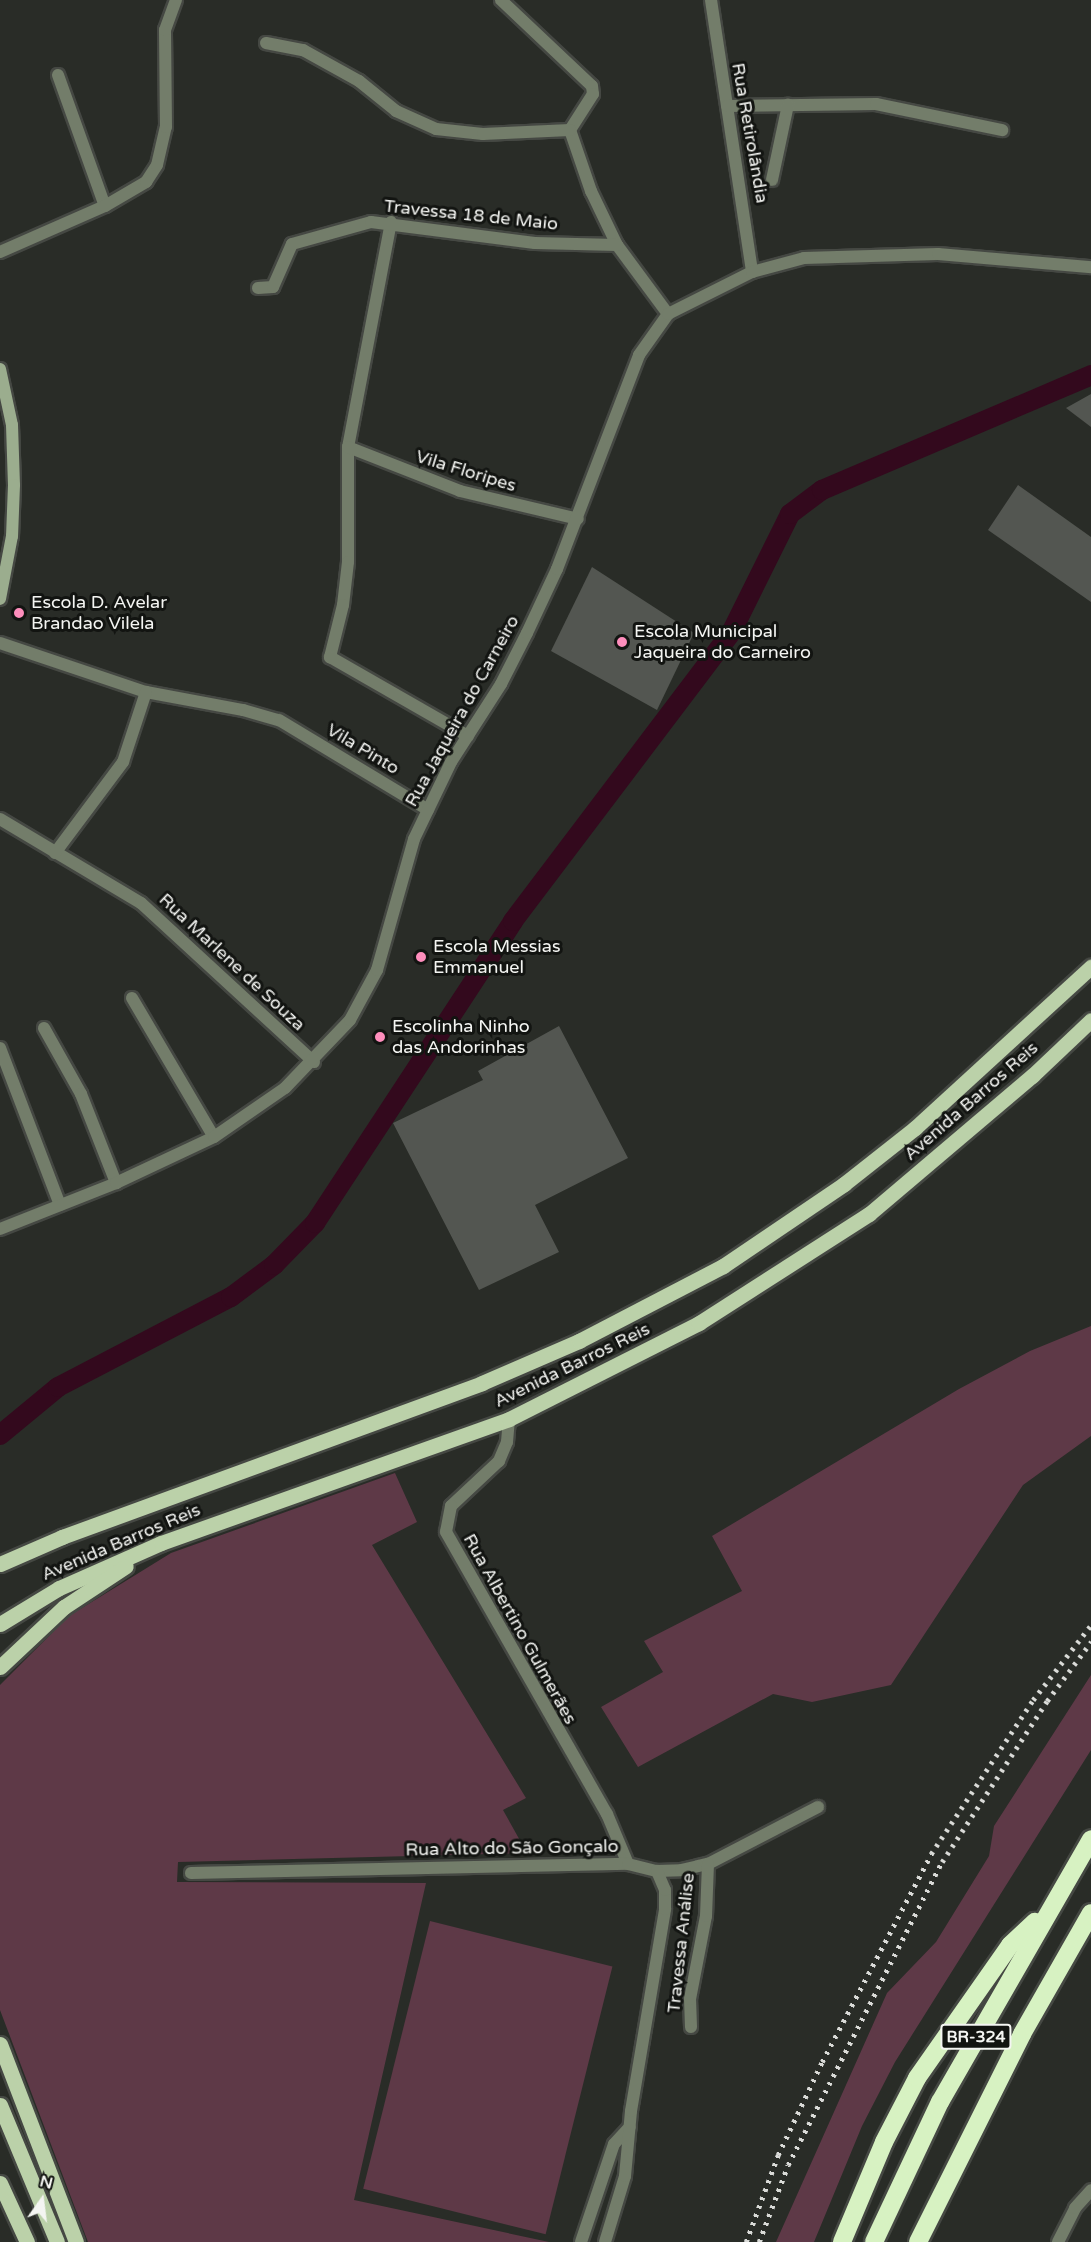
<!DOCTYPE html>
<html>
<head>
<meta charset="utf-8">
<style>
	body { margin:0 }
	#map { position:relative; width:1091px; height:2242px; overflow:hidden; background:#292c27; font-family:"Varela Round",sans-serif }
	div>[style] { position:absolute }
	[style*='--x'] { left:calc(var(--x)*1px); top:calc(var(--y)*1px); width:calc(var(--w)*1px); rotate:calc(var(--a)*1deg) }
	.green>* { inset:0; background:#5e3947; transform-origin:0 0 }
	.canal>* { height:20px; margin:-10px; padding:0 10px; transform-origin:10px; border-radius:10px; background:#33091d }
	.building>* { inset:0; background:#535651 }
	.roads { filter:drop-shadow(2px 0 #454843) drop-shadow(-2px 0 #454843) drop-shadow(0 2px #454843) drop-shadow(0 -2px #454843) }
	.minor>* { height:12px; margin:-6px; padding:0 6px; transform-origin:6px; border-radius:6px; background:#737d6a }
	.tertiary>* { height:12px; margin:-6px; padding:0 6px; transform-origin:6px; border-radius:6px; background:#737d6a }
	.secondary>* { height:12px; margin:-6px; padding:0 6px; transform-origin:6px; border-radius:6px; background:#9bad8e }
	.primary>* { height:15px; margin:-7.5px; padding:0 7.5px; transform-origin:7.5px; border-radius:7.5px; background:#bbd1a9 }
	.motorway>* { height:18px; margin:-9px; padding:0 9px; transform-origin:9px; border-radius:9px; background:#d7f2c2 }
	.rail>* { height:4.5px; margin-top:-2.25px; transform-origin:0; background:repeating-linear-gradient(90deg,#dadbd8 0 3px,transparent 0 9px) }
	.dots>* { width:16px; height:16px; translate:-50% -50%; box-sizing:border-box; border:3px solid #121411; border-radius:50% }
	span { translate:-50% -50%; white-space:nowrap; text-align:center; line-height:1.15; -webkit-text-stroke:6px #121411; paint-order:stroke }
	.shield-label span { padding:2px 4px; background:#121411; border:2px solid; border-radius:4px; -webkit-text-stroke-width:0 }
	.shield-label { font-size:16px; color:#f4f5f2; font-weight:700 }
	.street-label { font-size:18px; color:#f4f5f2 }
	.poi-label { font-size:18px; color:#f4f5f2 }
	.left { translate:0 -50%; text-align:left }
	.north { position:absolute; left:12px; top:2170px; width:60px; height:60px; -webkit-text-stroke:4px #121411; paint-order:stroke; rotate:14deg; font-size:16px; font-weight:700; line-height:24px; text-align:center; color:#f4f5f2 }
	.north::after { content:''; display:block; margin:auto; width:21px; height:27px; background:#f4f5f2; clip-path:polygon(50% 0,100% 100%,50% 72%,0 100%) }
</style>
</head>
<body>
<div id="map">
	<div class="green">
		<i style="clip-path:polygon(1091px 1326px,1091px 1436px,1023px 1485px,891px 1685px,812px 1702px,773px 1694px,638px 1767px,601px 1707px,663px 1672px,644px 1641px,742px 1591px,712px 1536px,959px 1389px,1030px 1351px)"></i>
		<i style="clip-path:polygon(395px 1473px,417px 1522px,372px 1545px,526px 1798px,503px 1810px,527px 1853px,178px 1862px,177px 1882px,426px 1883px,354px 2200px,549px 2242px,88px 2242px,0 2010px,0 1685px,69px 1616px,171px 1553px)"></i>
		<i style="clip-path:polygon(1091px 1675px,1091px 1750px,895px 2062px,862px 2126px,814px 2242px,776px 2242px,887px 1993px,936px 1942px,989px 1856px,994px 1826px)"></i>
		<i style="left:430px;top:1921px;width:188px;height:276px;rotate:14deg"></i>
	</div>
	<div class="canal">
		<i style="--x:0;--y:1435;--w:75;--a:-39.6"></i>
		<i style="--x:58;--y:1387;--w:195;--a:-27.5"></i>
		<i style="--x:231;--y:1297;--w:54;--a:-36.7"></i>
		<i style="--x:274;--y:1265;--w:59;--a:-45.7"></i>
		<i style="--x:315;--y:1223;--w:361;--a:-56.7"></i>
		<i style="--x:513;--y:921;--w:363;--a:-52.9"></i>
		<i style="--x:732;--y:631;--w:131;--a:-63.6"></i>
		<i style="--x:790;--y:514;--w:40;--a:-37"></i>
		<i style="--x:822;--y:490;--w:293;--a:-23.1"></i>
	</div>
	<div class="building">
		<i style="clip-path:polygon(1091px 394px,1091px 427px,1066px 408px)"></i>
		<i style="clip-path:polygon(1018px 485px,1091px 537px,1091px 602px,988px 530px)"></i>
		<i style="clip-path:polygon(592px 567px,694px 633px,657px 710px,551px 651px)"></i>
		<i style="clip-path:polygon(559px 1026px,628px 1158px,535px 1205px,559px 1252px,479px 1290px,393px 1123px,483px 1080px,478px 1071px)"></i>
	</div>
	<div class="roads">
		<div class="minor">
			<i style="--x:501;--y:0;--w:125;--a:43.4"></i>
			<i style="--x:592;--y:86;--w:8;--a:83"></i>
			<i style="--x:593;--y:94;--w:43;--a:122.6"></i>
			<i style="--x:570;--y:130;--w:65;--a:71"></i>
			<i style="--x:591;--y:191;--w:60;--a:64.3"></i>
			<i style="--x:617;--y:245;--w:86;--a:53.5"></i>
			<i style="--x:711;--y:0;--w:275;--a:81.4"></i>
			<i style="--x:266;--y:43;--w:38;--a:11"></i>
			<i style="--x:303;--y:50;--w:64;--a:29"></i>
			<i style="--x:359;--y:81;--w:48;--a:39"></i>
			<i style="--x:396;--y:111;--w:44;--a:24.2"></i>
			<i style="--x:436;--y:129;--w:47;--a:6.1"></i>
			<i style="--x:483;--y:134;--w:87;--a:-2.6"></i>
			<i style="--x:58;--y:75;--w:139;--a:70.3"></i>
			<i style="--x:727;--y:106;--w:149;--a:-0.8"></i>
			<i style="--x:876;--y:104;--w:129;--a:11.7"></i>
			<i style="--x:772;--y:180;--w:77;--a:-78"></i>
			<i style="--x:391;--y:222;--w:229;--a:100.8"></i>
			<i style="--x:348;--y:447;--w:115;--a:90"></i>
			<i style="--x:348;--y:562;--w:43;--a:96.6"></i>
			<i style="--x:343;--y:605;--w:54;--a:104"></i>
			<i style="--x:330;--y:657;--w:159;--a:29.8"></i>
			<i style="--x:0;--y:252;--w:115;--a:-23.7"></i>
			<i style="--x:105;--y:206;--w:48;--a:-30.3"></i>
			<i style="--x:146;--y:182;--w:20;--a:-57"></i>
			<i style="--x:157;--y:165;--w:39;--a:-77"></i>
			<i style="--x:166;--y:127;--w:97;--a:-90.6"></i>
			<i style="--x:165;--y:30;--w:32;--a:-70"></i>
			<i style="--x:258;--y:288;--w:15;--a:-4"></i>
			<i style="--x:273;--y:287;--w:47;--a:-66.2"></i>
			<i style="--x:292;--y:244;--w:82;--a:-15.6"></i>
			<i style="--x:371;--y:222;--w:165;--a:7.3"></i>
			<i style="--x:535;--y:243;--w:82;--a:1.4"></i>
			<i style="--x:348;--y:447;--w:120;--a:21.4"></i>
			<i style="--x:460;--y:491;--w:121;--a:13.3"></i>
			<i style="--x:0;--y:643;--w:154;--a:18.6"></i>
			<i style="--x:146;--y:692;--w:99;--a:10.5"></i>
			<i style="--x:243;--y:710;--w:37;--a:16"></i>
			<i style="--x:279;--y:720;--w:174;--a:31.1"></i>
			<i style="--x:0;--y:819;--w:164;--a:30.8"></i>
			<i style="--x:141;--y:903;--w:235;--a:42.6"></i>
			<i style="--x:55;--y:853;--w:114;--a:-53.2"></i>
			<i style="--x:123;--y:762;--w:74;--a:-71.8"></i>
			<i style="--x:132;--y:998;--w:161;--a:59.5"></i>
			<i style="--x:44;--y:1028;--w:76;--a:60.7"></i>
			<i style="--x:81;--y:1094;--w:96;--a:68.5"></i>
			<i style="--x:0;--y:1048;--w:168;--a:69.1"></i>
			<i style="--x:509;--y:1419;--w:23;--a:95"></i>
			<i style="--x:507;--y:1442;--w:21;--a:113"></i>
			<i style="--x:499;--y:1461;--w:66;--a:136.8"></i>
			<i style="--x:451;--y:1506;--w:26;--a:101"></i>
			<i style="--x:446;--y:1532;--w:325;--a:60.3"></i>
			<i style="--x:607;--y:1814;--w:54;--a:67.2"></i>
			<i style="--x:191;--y:1873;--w:437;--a:-1.2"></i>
			<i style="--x:628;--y:1864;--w:30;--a:14"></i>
			<i style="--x:657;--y:1871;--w:24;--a:-2"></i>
			<i style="--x:681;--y:1870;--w:28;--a:-13"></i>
			<i style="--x:708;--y:1864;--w:124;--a:-27.4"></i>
			<i style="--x:691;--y:2027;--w:28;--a:-92"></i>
			<i style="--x:690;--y:1999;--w:85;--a:-79.1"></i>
			<i style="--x:706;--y:1916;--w:52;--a:-87.8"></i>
			<i style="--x:581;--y:2242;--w:103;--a:-71.4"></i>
			<i style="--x:614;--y:2144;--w:23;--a:-47"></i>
			<i style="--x:605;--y:2242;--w:69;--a:-73.1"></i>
			<i style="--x:625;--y:2176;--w:65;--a:-84.7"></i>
			<i style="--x:631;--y:2111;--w:205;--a:-80.4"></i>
			<i style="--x:665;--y:1909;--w:19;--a:-90"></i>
			<i style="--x:665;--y:1890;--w:21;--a:-113"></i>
			<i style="--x:1058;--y:2242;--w:38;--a:-63"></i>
			<i style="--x:1075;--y:2208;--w:24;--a:-48"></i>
		</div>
		<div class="tertiary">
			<i style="--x:0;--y:1229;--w:125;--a:-21.6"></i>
			<i style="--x:116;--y:1183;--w:108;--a:-25.1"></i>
			<i style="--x:214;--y:1137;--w:86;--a:-34.6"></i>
			<i style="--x:285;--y:1088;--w:94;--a:-46.3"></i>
			<i style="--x:350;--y:1020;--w:57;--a:-61.6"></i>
			<i style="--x:377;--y:970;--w:136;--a:-74.2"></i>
			<i style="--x:414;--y:839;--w:85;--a:-64.3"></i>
			<i style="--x:451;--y:762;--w:93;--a:-57.3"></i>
			<i style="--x:501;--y:684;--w:57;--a:-63"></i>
			<i style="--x:527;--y:633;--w:71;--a:-64.9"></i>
			<i style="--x:557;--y:569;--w:229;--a:-69"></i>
			<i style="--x:639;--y:355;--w:50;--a:-54.7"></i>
			<i style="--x:668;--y:314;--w:94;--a:-26.6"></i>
			<i style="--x:752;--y:272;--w:54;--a:-15.1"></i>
			<i style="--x:804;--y:258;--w:134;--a:-1.7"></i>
			<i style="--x:938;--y:254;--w:154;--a:4.9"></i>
		</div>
		<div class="secondary">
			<i style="--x:0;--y:369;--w:57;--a:77.9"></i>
			<i style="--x:12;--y:425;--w:60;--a:88.1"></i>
			<i style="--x:14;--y:485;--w:51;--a:92.2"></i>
			<i style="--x:12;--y:536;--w:64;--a:100.8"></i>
		</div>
		<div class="primary">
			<i style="--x:0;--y:1564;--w:68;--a:-23.5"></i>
			<i style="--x:62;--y:1537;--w:447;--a:-20.1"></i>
			<i style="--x:482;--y:1383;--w:106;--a:-23.4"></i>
			<i style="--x:579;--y:1341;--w:162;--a:-27.5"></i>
			<i style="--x:723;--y:1266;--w:146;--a:-34.1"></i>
			<i style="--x:844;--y:1184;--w:90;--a:-38.3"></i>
			<i style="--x:915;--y:1128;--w:239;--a:-42.5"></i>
			<i style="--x:0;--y:1624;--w:69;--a:-31.4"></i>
			<i style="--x:59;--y:1588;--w:111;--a:-23.8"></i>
			<i style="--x:161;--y:1543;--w:369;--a:-19.6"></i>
			<i style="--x:509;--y:1419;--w:213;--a:-26.8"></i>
			<i style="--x:699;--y:1323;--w:202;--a:-32.7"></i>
			<i style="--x:869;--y:1214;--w:214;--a:-40.3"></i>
			<i style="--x:1032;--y:1076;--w:81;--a:-43.5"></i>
			<i style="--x:0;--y:1667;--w:88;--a:-43.2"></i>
			<i style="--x:64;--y:1607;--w:74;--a:-33.5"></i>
			<i style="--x:0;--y:2044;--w:212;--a:69"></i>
			<i style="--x:0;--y:2105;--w:148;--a:67.4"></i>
			<i style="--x:0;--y:2183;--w:65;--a:65.4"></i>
		</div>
		<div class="motorway">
			<i style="--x:842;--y:2242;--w:108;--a:-67.2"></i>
			<i style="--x:884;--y:2142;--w:72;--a:-62.7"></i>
			<i style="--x:917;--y:2078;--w:162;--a:-55"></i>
			<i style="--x:1010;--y:1945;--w:34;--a:-43"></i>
			<i style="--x:874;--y:2242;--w:155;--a:-64.8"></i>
			<i style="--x:940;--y:2102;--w:303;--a:-60.1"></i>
			<i style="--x:918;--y:2242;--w:233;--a:-63.4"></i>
			<i style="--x:1022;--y:2034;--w:139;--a:-60.3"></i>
		</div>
	</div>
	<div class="rail">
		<i style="--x:746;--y:2242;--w:93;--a:-69.8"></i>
		<i style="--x:778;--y:2155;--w:103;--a:-64.7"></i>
		<i style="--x:822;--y:2062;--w:235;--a:-62.3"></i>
		<i style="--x:931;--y:1854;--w:185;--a:-56.5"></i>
		<i style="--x:1033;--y:1700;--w:95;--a:-52.3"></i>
		<i style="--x:759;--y:2242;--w:82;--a:-69.4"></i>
		<i style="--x:788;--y:2165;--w:340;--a:-63.1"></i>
		<i style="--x:942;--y:1862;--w:192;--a:-56.9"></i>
		<i style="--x:1047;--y:1701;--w:74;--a:-53.3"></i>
	</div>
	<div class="dots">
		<i style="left:19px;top:613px;background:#fe8ebc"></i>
		<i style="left:622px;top:642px;background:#fe8ebc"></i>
		<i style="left:421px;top:957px;background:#fe8ebc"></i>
		<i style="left:380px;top:1037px;background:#fe8ebc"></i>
	</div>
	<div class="shield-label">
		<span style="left:976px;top:2037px">BR-324</span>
	</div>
	<div class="street-label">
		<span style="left:750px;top:133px;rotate:80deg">Rua Retirolândia</span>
		<span style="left:471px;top:215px;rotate:6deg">Travessa 18 de Maio</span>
		<span style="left:466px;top:471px;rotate:17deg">Vila Floripes</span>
		<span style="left:462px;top:711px;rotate:-61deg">Rua Jaqueira do Carneiro</span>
		<span style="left:363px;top:749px;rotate:31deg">Vila Pinto</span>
		<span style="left:232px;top:962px;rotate:43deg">Rua Marlene de Souza</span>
		<span style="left:971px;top:1101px;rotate:-41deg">Avenida Barros Reis</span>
		<span style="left:572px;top:1365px;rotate:-26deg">Avenida Barros Reis</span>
		<span style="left:121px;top:1542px;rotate:-23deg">Avenida Barros Reis</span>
		<span style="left:520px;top:1629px;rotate:61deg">Rua Albertino Gulmerães</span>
		<span style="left:512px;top:1848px;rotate:-1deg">Rua Alto do São Gonçalo</span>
		<span style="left:681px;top:1943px;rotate:-84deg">Travessa Análise</span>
	</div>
	<div class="poi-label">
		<span class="left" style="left:31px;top:613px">Escola D. Avelar<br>Brandao Vilela</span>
		<span class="left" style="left:634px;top:642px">Escola Municipal<br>Jaqueira do Carneiro</span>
		<span class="left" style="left:433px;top:957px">Escola Messias<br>Emmanuel</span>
		<span class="left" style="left:392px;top:1037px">Escolinha Ninho<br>das Andorinhas</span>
	</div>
	<div class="north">N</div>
</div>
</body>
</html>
